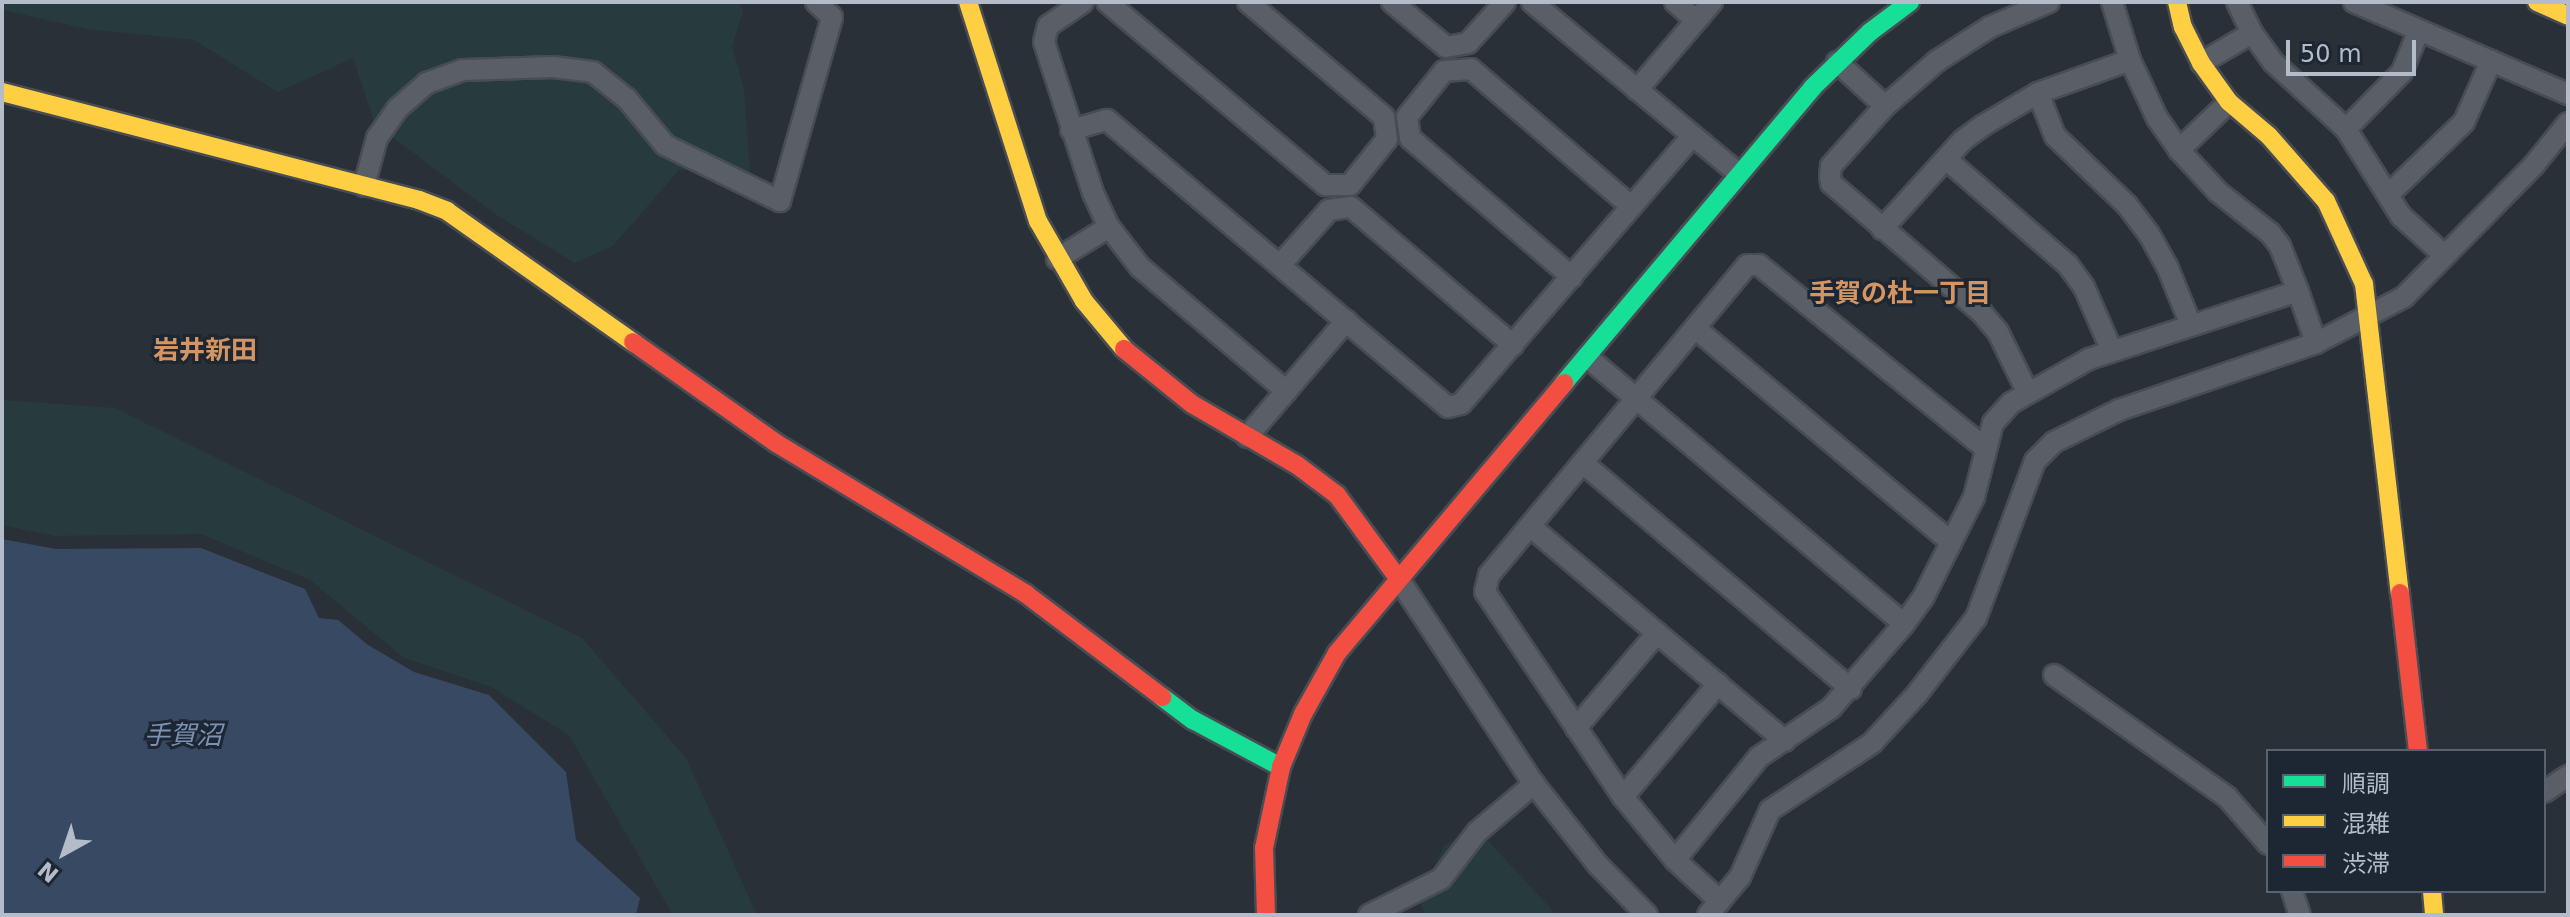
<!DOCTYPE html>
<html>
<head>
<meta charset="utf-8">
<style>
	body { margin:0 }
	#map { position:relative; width:2570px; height:917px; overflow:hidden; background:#2a3038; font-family:"DejaVu Sans","Noto Sans JP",sans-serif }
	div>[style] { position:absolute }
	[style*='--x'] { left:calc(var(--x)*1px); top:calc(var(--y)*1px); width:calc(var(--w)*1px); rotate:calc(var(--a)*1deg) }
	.green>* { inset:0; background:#273a3e }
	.water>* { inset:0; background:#384963 }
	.roads { filter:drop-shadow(2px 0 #484c53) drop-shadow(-2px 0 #484c53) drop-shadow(0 2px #484c53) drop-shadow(0 -2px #484c53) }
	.street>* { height:20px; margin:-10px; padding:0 10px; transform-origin:10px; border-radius:10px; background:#5a5e66 }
	.fast>* { height:18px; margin:-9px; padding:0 9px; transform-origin:9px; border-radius:9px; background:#16e098 }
	.slow>* { height:18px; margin:-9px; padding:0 9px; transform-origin:9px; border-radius:9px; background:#ffcf43 }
	.jam>* { height:18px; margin:-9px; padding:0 9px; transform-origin:9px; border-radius:9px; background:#f24e42 }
	span { translate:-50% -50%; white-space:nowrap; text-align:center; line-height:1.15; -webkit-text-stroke:6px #1d2633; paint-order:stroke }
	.neighbourhood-label { font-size:26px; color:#d59563; font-weight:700 }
	.water-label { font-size:26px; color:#7c92b1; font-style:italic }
	.frame { position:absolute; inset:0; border:4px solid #b4bcc9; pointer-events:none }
	.legend { position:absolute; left:2266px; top:749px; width:280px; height:144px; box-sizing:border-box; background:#1d2633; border:2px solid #59626f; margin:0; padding:10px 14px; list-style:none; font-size:24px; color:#b4bcc9 }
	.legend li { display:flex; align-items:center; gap:16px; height:40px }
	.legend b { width:40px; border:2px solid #59626f }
	.north { position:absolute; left:24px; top:813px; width:80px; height:80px; -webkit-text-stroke:6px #1d2633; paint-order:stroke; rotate:220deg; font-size:22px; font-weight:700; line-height:32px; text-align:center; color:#b4bcc9 }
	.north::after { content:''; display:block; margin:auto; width:28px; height:36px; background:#b4bcc9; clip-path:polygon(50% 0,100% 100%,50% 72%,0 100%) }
	.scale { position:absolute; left:2286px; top:40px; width:130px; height:36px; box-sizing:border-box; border:4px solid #b4bcc9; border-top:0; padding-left:10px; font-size:24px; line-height:28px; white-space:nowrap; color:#b4bcc9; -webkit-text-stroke:6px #1d2633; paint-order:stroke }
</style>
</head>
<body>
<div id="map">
	<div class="green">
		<i style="clip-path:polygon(2px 2px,739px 2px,743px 11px,732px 47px,744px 88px,750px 171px,679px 170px,613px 246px,575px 263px,498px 216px,375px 124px,353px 58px,278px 92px,194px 40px,88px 29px,2px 10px)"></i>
		<i style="clip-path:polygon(2px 400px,115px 408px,582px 638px,686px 758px,757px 915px,673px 915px,569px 735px,491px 687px,404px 658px,310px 580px,201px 534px,54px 536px,2px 525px)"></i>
		<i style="clip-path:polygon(1474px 826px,1557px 915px,1426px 915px,1419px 900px,1444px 846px)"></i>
	</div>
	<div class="water">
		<i style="clip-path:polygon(2px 539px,56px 549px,201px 548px,305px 589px,319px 618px,338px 620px,368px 645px,414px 672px,489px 695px,566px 772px,576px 840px,640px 898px,636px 915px,2px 915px)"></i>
	</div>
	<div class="roads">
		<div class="street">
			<i style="--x:1083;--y:2;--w:42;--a:145.6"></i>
			<i style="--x:1048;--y:26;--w:16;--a:104"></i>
			<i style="--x:1044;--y:42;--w:159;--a:72"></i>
			<i style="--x:1093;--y:193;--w:38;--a:65"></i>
			<i style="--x:1109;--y:227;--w:51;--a:52.2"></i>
			<i style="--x:1140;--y:267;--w:192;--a:40.3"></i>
			<i style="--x:1107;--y:2;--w:285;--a:40"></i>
			<i style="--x:1325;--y:185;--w:25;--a:0"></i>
			<i style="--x:1350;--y:185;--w:59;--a:-51.2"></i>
			<i style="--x:1387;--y:139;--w:22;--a:-98"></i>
			<i style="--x:1384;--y:117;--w:178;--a:-139.8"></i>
			<i style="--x:1392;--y:2;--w:70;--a:39.8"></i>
			<i style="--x:1446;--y:47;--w:22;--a:-10"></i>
			<i style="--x:1468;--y:43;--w:55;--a:-47.9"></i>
			<i style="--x:1532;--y:2;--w:269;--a:39.7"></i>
			<i style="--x:1675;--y:2;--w:28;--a:41"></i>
			<i style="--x:2112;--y:2;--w:61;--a:72.8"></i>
			<i style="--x:2130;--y:60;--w:64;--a:65"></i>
			<i style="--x:2157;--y:118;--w:39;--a:55"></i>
			<i style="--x:2179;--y:150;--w:57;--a:47.1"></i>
			<i style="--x:2218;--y:192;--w:66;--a:38.3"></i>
			<i style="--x:2270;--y:233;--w:16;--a:52"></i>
			<i style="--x:2280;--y:246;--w:48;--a:68.2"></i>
			<i style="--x:2237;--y:2;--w:34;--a:64"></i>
			<i style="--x:2252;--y:33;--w:36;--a:54"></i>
			<i style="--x:2273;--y:62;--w:99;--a:42.5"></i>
			<i style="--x:2346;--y:129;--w:103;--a:57.7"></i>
			<i style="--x:2401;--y:216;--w:58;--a:42.2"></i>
			<i style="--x:2354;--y:2;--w:233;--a:23.3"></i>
			<i style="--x:1837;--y:62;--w:65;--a:42.5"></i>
			<i style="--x:2201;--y:63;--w:59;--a:-30.5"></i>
			<i style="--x:1637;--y:90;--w:116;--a:-49.6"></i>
			<i style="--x:2038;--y:93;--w:46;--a:68.4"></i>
			<i style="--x:2055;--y:136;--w:100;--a:43.8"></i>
			<i style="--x:2127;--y:205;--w:36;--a:53"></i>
			<i style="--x:2149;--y:234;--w:37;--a:61"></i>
			<i style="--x:2167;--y:266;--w:64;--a:67.9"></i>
			<i style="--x:2346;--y:129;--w:80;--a:-45.5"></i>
			<i style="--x:2402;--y:72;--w:45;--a:-68"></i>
			<i style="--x:1071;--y:130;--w:37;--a:-16"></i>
			<i style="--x:1107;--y:120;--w:446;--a:40.1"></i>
			<i style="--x:1448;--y:407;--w:13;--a:-13"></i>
			<i style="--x:1461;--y:404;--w:354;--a:-49.2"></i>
			<i style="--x:2179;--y:150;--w:69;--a:-43.8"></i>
			<i style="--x:1946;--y:159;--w:162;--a:41"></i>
			<i style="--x:2068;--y:265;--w:27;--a:54"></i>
			<i style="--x:2084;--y:287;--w:70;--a:66.4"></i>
			<i style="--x:364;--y:186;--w:50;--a:-74.8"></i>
			<i style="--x:377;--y:138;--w:35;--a:-55"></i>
			<i style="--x:397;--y:109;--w:40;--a:-41"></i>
			<i style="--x:427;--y:83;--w:38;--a:-20"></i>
			<i style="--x:463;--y:70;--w:90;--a:-1.9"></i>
			<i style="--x:553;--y:67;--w:40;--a:7.1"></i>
			<i style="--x:593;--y:72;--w:43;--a:38.5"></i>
			<i style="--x:627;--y:99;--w:60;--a:50.4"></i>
			<i style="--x:665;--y:145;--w:128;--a:26"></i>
			<i style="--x:780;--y:201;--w:191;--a:-74.2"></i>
			<i style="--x:832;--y:17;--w:22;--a:-137"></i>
			<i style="--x:2389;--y:194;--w:104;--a:-43.8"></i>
			<i style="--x:2464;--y:122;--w:67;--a:-66.1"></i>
			<i style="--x:1882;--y:229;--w:120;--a:-47.7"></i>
			<i style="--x:1963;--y:140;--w:24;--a:-36"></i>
			<i style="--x:1982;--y:126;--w:65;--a:-30.5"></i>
			<i style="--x:2038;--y:93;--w:98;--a:-19.7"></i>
			<i style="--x:1057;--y:259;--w:61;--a:-31.6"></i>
			<i style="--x:1280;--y:265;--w:74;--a:-48.3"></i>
			<i style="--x:1329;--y:210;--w:22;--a:-8"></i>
			<i style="--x:1351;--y:207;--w:213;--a:40.4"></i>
			<i style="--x:1572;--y:277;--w:213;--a:-139.4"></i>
			<i style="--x:1410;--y:138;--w:21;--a:-98"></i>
			<i style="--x:1407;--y:117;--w:59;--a:-51.2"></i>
			<i style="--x:1444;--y:71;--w:27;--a:-4"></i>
			<i style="--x:1471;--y:69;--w:211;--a:40.6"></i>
			<i style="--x:1695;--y:328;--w:334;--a:39.9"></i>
			<i style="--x:1587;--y:357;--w:414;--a:40.1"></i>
			<i style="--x:2028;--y:393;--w:68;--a:-116.2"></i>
			<i style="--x:1998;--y:332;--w:25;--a:-130"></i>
			<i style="--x:1982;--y:313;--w:199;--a:-139.3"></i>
			<i style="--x:1831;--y:183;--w:7;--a:-98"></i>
			<i style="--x:1830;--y:176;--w:10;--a:-84"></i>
			<i style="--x:1831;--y:166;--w:81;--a:-48"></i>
			<i style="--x:1885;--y:106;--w:69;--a:-40.9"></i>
			<i style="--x:1937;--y:61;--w:63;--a:-32.7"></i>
			<i style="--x:1990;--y:27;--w:64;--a:-23"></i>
			<i style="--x:1247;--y:437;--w:153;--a:-49.5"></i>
			<i style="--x:1584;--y:464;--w:349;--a:40.1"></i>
			<i style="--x:1531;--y:527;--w:332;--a:40.1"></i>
			<i style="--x:1398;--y:578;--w:247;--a:56.6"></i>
			<i style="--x:1534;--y:784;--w:103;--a:51.7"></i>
			<i style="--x:1598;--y:865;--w:70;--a:45.6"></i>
			<i style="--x:2054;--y:675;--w:212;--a:35.2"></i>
			<i style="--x:2227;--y:797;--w:62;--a:48.9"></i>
			<i style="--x:1576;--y:728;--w:125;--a:-49.5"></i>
			<i style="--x:2544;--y:792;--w:29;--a:-34"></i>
			<i style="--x:1623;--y:797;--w:148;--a:-49.9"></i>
			<i style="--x:1675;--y:860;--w:133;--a:-50.8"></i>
			<i style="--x:1759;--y:757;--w:87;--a:-34.2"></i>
			<i style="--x:1831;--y:708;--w:111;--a:-49"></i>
			<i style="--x:1904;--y:624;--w:34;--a:-54"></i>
			<i style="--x:1924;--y:596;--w:111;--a:-63.2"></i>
			<i style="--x:1974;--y:497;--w:76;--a:-75.6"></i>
			<i style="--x:1993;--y:423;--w:27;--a:-48"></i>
			<i style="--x:2011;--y:403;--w:90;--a:-29.4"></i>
			<i style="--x:2089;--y:359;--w:220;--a:-18"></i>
			<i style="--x:2298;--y:291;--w:55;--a:70.9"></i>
			<i style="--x:2316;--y:343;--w:99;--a:-27.6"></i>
			<i style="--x:2404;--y:297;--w:185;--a:-45.4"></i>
			<i style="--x:2534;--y:165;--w:54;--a:-51"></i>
			<i style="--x:2292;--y:891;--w:25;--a:72"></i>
			<i style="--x:1720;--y:901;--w:61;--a:-137.7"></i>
			<i style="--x:1675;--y:860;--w:82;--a:-129.5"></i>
			<i style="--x:1623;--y:797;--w:247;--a:-123.9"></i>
			<i style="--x:1485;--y:592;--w:17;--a:-77"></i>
			<i style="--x:1489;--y:575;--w:403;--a:-50.2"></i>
			<i style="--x:1747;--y:265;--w:12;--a:0"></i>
			<i style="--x:1759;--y:265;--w:292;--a:39"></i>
			<i style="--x:1369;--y:915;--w:80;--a:-26.6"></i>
			<i style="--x:1441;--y:879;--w:59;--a:-52.5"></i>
			<i style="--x:1477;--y:832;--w:75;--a:-40.1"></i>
			<i style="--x:1708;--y:915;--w:50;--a:-49.9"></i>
			<i style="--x:1740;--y:877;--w:73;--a:-65.9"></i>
			<i style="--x:1770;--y:810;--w:122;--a:-33.3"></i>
			<i style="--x:1872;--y:743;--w:67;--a:-47.4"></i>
			<i style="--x:1917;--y:694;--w:96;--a:-52.2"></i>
			<i style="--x:1976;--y:618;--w:168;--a:-69.4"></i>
			<i style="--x:2035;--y:461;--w:27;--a:-45"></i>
			<i style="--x:2054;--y:442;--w:72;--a:-26.2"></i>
			<i style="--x:2119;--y:410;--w:208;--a:-18.8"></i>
		</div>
		<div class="fast">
			<i style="--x:1564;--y:383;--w:385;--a:-49.9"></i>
			<i style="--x:1812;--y:88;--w:81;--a:-44"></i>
			<i style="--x:1870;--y:32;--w:50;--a:-36.9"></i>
			<i style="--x:1162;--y:697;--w:39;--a:37"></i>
			<i style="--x:1193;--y:720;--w:100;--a:28.1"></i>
		</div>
		<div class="slow">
			<i style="--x:968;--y:2;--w:230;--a:72.3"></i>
			<i style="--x:1038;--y:221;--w:92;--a:60.1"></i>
			<i style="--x:1084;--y:301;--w:62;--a:50.2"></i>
			<i style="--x:2177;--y:2;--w:26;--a:77"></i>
			<i style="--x:2183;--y:27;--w:40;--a:63.4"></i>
			<i style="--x:2201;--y:63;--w:48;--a:54.3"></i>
			<i style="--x:2229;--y:102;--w:52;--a:40.4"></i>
			<i style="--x:2269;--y:136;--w:86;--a:48.8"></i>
			<i style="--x:2326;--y:201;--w:91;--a:65.4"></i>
			<i style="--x:2364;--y:284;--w:311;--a:83.4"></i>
			<i style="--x:2537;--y:2;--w:34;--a:24"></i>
			<i style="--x:2;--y:92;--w:431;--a:14.5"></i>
			<i style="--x:419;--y:200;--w:30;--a:21"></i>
			<i style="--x:447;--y:211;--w:228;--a:35.2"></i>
			<i style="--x:2432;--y:891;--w:24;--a:85"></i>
		</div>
		<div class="jam">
			<i style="--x:633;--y:342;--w:175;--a:35.2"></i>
			<i style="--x:776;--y:443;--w:292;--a:31.1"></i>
			<i style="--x:1026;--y:594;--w:171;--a:37.1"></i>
			<i style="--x:1124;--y:349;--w:87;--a:39"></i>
			<i style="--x:1192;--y:404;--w:121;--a:30.2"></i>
			<i style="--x:1297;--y:465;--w:50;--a:36.9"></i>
			<i style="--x:1337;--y:495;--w:103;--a:53.7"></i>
			<i style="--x:2400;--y:593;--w:159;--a:83.5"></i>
			<i style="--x:1266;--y:915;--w:67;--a:-91.7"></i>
			<i style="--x:1264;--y:848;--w:83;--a:-78.1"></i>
			<i style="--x:1281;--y:767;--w:57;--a:-67.5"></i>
			<i style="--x:1303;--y:714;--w:70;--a:-60.9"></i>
			<i style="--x:1337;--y:653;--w:353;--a:-49.9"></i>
		</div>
	</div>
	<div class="neighbourhood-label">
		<span style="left:1900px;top:294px">手賀の杜一丁目</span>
		<span style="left:205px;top:351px">岩井新田</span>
	</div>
	<div class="water-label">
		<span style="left:183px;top:736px">手賀沼</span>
	</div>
	<div class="frame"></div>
	<ul class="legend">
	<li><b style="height:10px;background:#16e098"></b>順調</li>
	<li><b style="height:10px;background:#ffcf43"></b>混雑</li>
	<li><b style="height:10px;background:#f24e42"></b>渋滞</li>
	</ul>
	<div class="north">N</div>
	<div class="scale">50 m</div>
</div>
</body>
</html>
